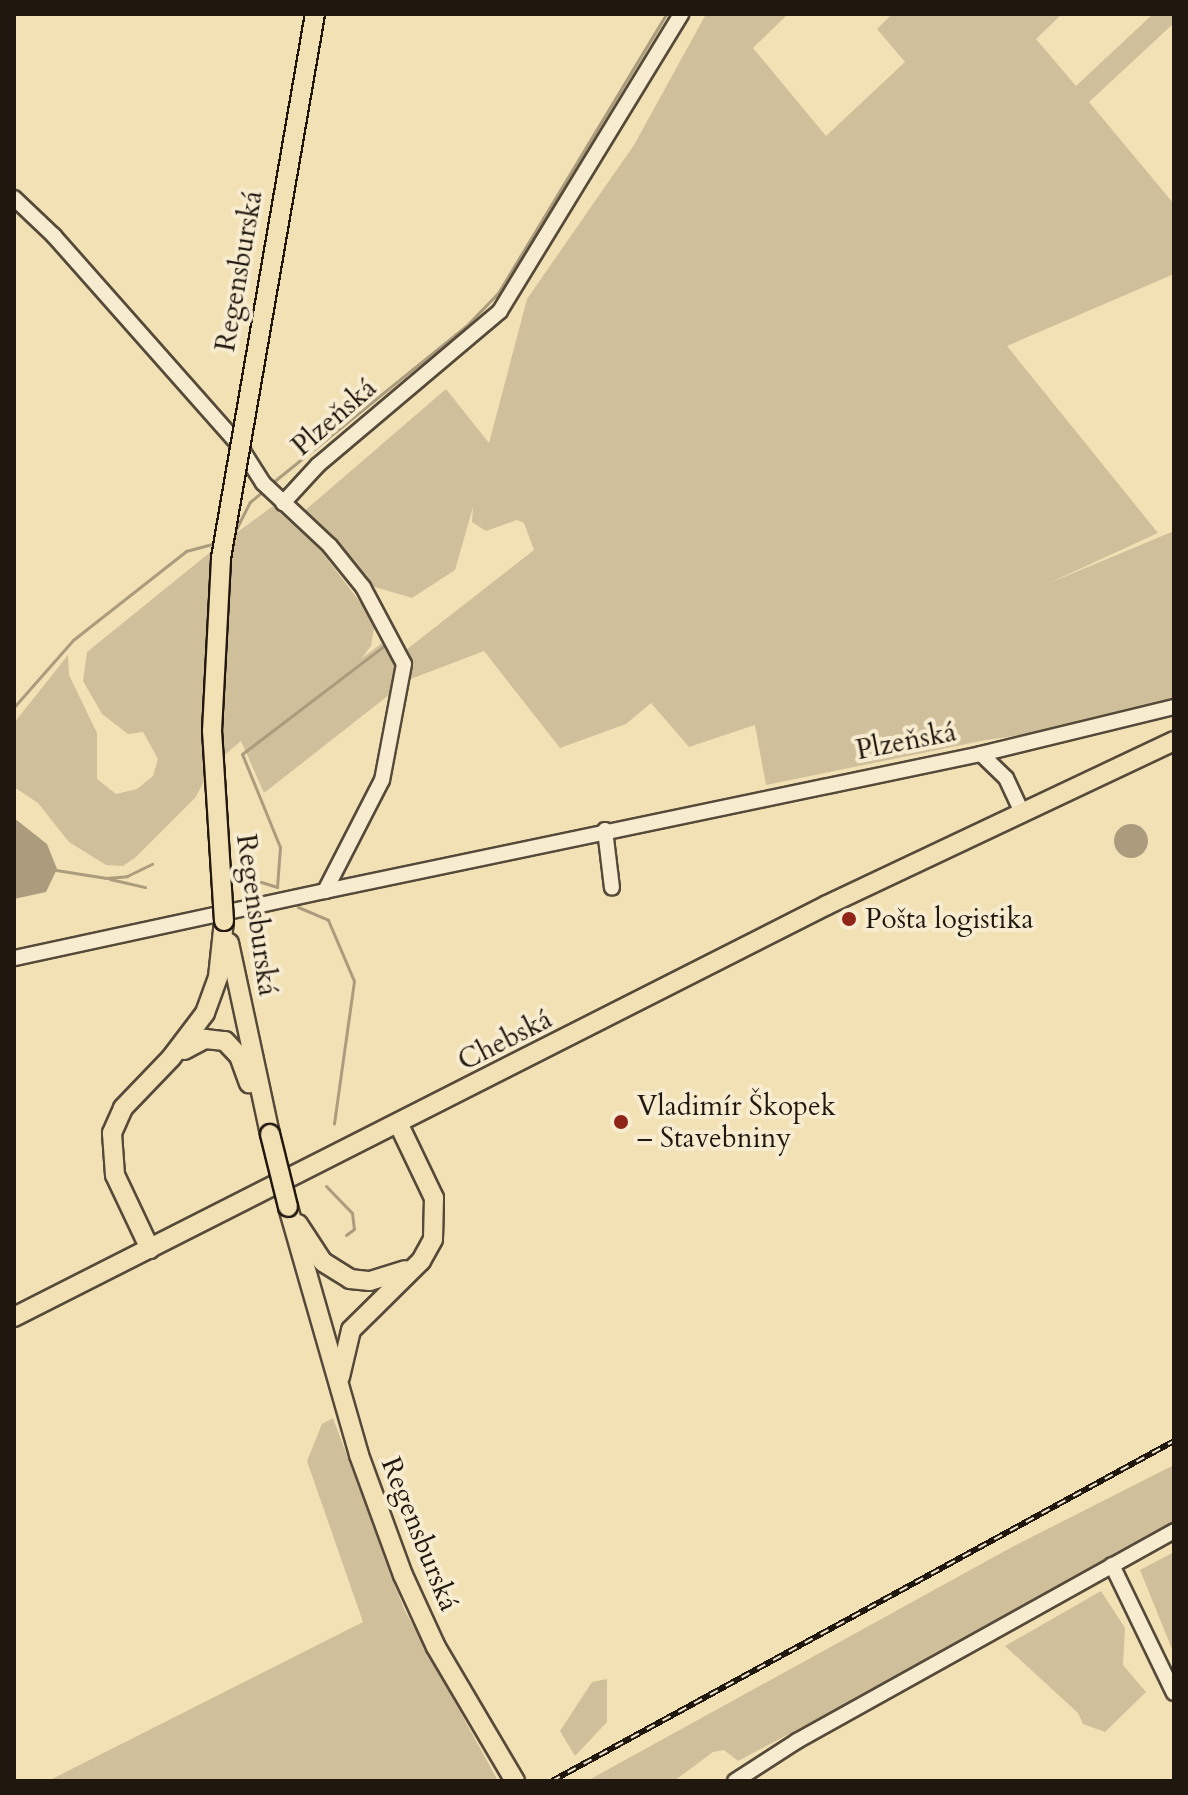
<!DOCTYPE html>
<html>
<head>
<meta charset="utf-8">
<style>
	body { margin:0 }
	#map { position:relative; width:1188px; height:1795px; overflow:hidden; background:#f3e1b6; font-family:Cardo,serif }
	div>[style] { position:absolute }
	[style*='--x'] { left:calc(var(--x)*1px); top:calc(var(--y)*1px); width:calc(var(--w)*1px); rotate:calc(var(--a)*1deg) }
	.green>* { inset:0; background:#cfbf9a }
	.water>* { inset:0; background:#ab9c7d }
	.round { border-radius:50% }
	.stream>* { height:3px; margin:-1.5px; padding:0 1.5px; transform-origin:1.5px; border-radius:1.5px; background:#ab9c7d }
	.roads { filter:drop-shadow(2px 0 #554a39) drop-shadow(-2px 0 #554a39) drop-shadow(0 2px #554a39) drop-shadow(0 -2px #554a39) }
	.minor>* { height:14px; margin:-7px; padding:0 7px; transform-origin:7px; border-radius:7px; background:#f7ecd0 }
	.major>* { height:18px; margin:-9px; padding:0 9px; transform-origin:9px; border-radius:9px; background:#f3e1b6 }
	.rail>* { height:6px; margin-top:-3px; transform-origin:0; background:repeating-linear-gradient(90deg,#f7ecd0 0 9px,#20170f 0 18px); box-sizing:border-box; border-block:2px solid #20170f }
	.bridges { filter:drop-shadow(2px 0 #20170f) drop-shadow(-2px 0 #20170f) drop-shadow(0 2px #20170f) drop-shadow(0 -2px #20170f) }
	.major-bridge>* { height:18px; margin:-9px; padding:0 9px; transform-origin:9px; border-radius:9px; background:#f3e1b6 }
	.dots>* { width:22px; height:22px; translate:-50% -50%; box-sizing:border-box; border:4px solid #f7ecd0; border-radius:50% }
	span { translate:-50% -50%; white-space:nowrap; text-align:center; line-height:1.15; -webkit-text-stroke:8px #f7ecd0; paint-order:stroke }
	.street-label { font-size:28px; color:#20170f }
	.poi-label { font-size:28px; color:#20170f }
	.left { translate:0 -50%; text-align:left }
	.frame { position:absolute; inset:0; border:16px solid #20170f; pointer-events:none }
</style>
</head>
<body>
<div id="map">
	<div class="green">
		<i style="clip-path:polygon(706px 14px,788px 14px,753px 48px,826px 136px,905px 62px,877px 29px,892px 14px,1062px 14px,1036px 39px,1076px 86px,1153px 14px,1174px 14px,1174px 23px,1089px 102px,1174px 204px,1174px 274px,1007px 346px,1158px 533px,1047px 584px,1174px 531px,1174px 713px,986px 740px,766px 785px,755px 725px,689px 747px,651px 703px,626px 724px,560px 748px,484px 651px,408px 680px,264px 793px,241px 741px,221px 758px,232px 536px,273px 506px,322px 552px,375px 622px,371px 646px,361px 659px,390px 637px,397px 657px,534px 550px,524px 523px,517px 520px,486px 531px,472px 522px,473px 507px,455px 570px,412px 598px,368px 585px,302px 513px,446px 389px,489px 443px,527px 299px,634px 145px)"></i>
		<i style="clip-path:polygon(213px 550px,204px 704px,206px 778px,195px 798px,136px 857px,123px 866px,106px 865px,69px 842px,38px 803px,14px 787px,14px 723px,68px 655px,69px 675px,97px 733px,97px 779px,116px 794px,137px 789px,153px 776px,158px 759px,143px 732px,128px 734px,102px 714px,83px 681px,87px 652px)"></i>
		<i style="clip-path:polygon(333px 1418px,404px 1609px,498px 1781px,48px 1781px,363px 1622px,307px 1461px,322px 1424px)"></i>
		<i style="clip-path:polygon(1174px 1465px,1174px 1521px,833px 1711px,738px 1761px,724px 1750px,713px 1752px,674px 1781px,587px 1781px,1012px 1547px)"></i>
		<i style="clip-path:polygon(1174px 1552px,1174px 1654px,1140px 1570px)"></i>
		<i style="clip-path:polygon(1101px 1591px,1125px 1628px,1123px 1665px,1146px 1692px,1105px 1732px,1083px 1724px,1078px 1713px,1005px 1646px)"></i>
		<i style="clip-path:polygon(607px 1679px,607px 1722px,575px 1756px,560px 1731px,592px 1682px)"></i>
	</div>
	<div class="water">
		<i style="clip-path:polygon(14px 818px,47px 844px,57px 869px,46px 892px,14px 899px)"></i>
		<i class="round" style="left:1114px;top:824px;width:34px;height:34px"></i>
	</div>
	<div class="stream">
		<i style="--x:272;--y:483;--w:252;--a:-39"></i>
		<i style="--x:468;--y:324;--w:43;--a:-45.9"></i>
		<i style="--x:498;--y:293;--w:326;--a:-58.9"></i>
		<i style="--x:233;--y:535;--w:37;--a:-63"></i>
		<i style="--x:250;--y:502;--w:16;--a:-40"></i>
		<i style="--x:14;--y:707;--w:89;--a:-48.6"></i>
		<i style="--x:73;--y:640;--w:144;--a:-38.2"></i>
		<i style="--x:186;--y:551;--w:30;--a:-15"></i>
		<i style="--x:56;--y:870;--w:51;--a:9.1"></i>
		<i style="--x:106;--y:878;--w:21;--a:-5"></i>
		<i style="--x:127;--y:876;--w:28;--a:-26"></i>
		<i style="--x:110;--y:879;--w:36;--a:13"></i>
		<i style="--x:261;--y:882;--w:17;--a:17"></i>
		<i style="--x:277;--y:887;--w:40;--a:-85.7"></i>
		<i style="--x:280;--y:847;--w:100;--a:-112.2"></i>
		<i style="--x:242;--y:754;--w:185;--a:-37.3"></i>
		<i style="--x:298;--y:907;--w:33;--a:23"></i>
		<i style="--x:328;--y:920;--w:66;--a:66.9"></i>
		<i style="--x:354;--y:981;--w:144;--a:98"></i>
		<i style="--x:326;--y:1186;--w:37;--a:46"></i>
		<i style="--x:352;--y:1213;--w:16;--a:83"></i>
		<i style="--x:354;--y:1229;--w:10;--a:143"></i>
	</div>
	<div class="roads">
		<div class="minor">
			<i style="--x:14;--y:198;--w:55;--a:43.5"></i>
			<i style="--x:54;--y:236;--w:279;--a:48.5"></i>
			<i style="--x:239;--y:445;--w:45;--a:57.7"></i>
			<i style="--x:263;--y:483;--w:92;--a:43.2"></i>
			<i style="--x:330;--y:546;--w:53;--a:51.2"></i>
			<i style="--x:363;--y:587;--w:87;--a:62"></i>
			<i style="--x:404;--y:664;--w:118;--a:100.7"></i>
			<i style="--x:382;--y:780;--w:125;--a:117.2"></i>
			<i style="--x:325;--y:891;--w:318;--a:167.8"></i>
			<i style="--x:283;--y:503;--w:52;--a:-47.4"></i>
			<i style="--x:318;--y:465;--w:238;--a:-40.2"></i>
			<i style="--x:500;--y:311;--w:348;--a:-58.6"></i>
			<i style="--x:981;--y:754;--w:35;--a:44"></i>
			<i style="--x:1006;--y:778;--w:35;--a:65"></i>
			<i style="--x:605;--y:830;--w:58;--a:83.1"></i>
			<i style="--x:325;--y:891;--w:670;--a:-11.8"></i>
			<i style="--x:981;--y:754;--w:199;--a:-13.7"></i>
			<i style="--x:1112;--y:1565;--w:142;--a:64.2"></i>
			<i style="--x:735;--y:1781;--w:74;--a:-32.8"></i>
			<i style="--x:797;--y:1741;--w:432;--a:-29.1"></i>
		</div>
		<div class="major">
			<i style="--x:229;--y:943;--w:195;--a:77.9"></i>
			<i style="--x:184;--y:1050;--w:24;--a:-28"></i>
			<i style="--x:205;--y:1039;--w:20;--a:6"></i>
			<i style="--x:225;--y:1041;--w:21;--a:47"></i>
			<i style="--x:239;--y:1056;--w:29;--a:70"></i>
			<i style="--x:288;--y:1207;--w:258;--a:74"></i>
			<i style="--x:359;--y:1455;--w:128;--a:69.9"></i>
			<i style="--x:403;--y:1575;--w:79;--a:65.4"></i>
			<i style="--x:436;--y:1647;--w:156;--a:59.5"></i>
			<i style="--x:298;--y:1224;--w:45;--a:56.7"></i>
			<i style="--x:323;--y:1262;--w:32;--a:32"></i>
			<i style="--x:350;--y:1279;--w:20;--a:6"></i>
			<i style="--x:370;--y:1281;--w:37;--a:-17"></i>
			<i style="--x:150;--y:1249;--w:82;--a:-115.3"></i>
			<i style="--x:115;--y:1175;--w:42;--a:-94.1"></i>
			<i style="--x:112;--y:1133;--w:27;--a:-66"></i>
			<i style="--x:123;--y:1108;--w:69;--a:-46.2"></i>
			<i style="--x:171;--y:1058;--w:56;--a:-52.9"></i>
			<i style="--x:205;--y:1013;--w:38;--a:-70"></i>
			<i style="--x:218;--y:977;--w:56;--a:-83.9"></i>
			<i style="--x:14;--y:1317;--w:911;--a:-26.87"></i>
			<i style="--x:827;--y:905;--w:384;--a:-25.3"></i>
			<i style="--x:340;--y:1377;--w:48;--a:-76.8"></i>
			<i style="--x:351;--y:1330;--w:98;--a:-44.6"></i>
			<i style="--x:421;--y:1261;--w:25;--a:-61"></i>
			<i style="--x:433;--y:1239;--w:41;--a:-88.6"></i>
			<i style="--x:434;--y:1198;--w:81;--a:-115.6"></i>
		</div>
	</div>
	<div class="rail">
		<i style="--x:552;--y:1781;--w:709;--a:-28.66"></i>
	</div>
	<div class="bridges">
		<div class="major-bridge">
			<i style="--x:224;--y:921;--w:190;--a:-93.6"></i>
			<i style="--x:212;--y:731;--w:173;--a:-87"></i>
			<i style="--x:221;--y:558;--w:552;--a:-80.2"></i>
			<i style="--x:270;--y:1134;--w:75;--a:76.1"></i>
		</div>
	</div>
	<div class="dots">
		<i style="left:849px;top:919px;background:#8f2418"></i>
		<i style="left:621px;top:1122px;background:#8f2418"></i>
	</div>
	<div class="street-label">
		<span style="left:239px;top:271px;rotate:-80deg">Regensburská</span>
		<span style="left:334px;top:417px;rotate:-41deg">Plzeňská</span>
		<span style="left:906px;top:741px;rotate:-11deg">Plzeňská</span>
		<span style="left:257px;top:915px;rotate:82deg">Regensburská</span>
		<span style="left:505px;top:1040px;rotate:-27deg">Chebská</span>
		<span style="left:420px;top:1534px;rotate:68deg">Regensburská</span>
	</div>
	<div class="poi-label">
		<span class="left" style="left:865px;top:919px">Pošta logistika</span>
		<span class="left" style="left:637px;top:1122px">Vladimír Škopek<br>– Stavebniny</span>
	</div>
	<div class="frame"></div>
</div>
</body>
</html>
